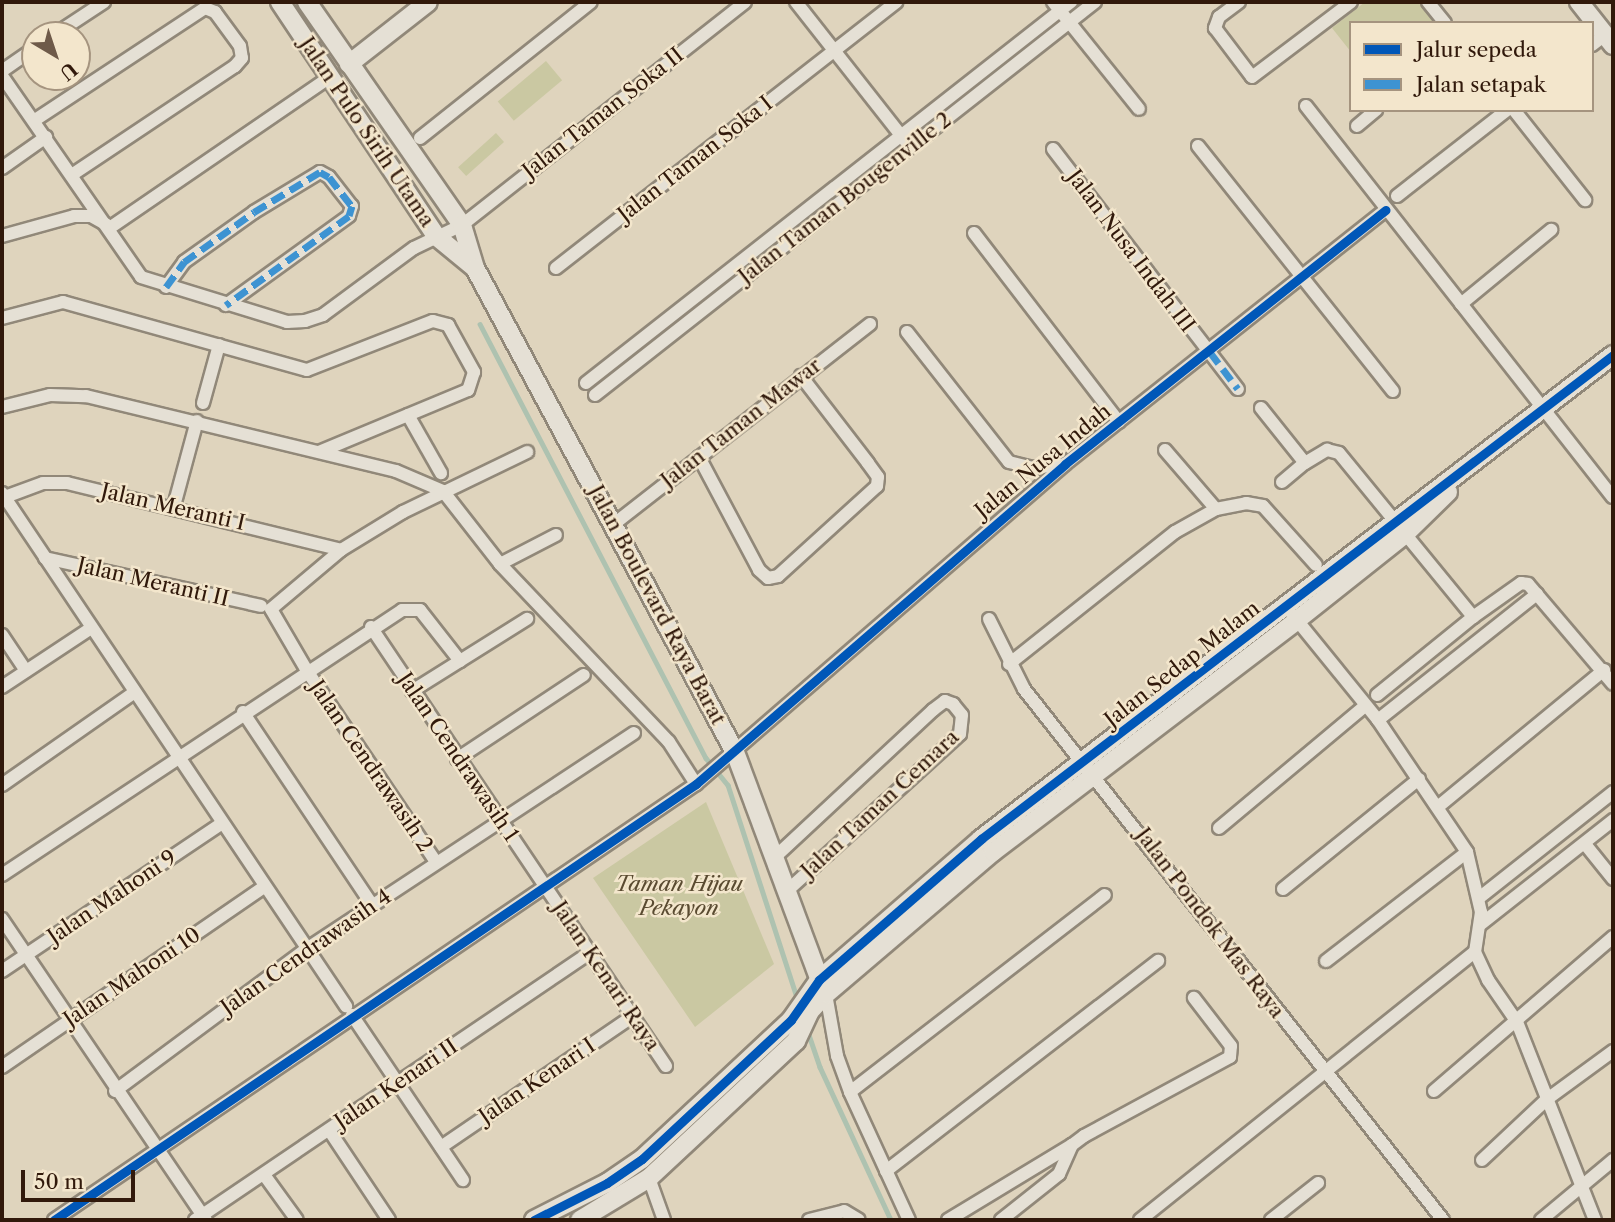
<!DOCTYPE html>
<html>
<head>
<meta charset="utf-8">
<style>
	body { margin:0 }
	#map { position:relative; width:1615px; height:1222px; overflow:hidden; background:#dfd4bd; font-family:"Libre Caslon Text",serif }
	div>[style] { position:absolute }
	[style*='--x'] { left:calc(var(--x)*1px); top:calc(var(--y)*1px); width:calc(var(--w)*1px); rotate:calc(var(--a)*1deg) }
	.green>* { inset:0; background:#cac8a2; transform-origin:0 0 }
	.stream>* { height:4.5px; margin:-2.25px; padding:0 2.25px; transform-origin:2.25px; border-radius:2.25px; background:#aec2b0 }
	.roads { filter:drop-shadow(2px 0 #918879) drop-shadow(-2px 0 #918879) drop-shadow(0 2px #918879) drop-shadow(0 -2px #918879) }
	.street>* { height:12px; margin:-6px; padding:0 6px; transform-origin:6px; border-radius:6px; background:#e5e0d5 }
	.secondary>* { height:18px; margin:-9px; padding:0 9px; transform-origin:9px; border-radius:9px; background:#e5e0d5 }
	.quiet>* { height:7px; margin-top:-3.5px; transform-origin:0; background:repeating-linear-gradient(90deg,#3d93d2 0 14px,transparent 0 21px) }
	.cycleway>* { height:9px; margin:-4.5px; padding:0 4.5px; transform-origin:4.5px; border-radius:4.5px; background:#0057b8 }
	span { translate:-50% -50%; white-space:nowrap; text-align:center; line-height:1.15; -webkit-text-stroke:5px #f3e6cc; paint-order:stroke }
	.street-label { font-size:21px; color:#31190b }
	.park-label { font-size:21px; color:#5a4b31; font-style:italic }
	.frame { position:absolute; inset:0; border:4px solid #31190b; pointer-events:none }
	.legend { position:absolute; left:1349px; top:21px; width:245px; height:91px; box-sizing:border-box; background:#f3e6cc; border:2px solid #a5947f; margin:0; padding:9px 12px; list-style:none; font-size:21px; color:#31190b }
	.legend li { display:flex; align-items:center; gap:14px; height:35px }
	.legend b { width:35px; border:2px solid #a5947f }
	.north { position:absolute; left:21px; top:21px; width:70px; height:70px; box-sizing:border-box; background:#f3e6cc; border:2px solid #a5947f; border-radius:50%; rotate:141deg; font-size:19px; font-weight:700; line-height:28px; text-align:center; color:#31190b }
	.north::after { content:''; display:block; margin:auto; width:24px; height:32px; background:#6e5a49; clip-path:polygon(50% 0,100% 100%,50% 72%,0 100%) }
	.scale { position:absolute; left:21px; top:1170px; width:114px; height:32px; box-sizing:border-box; border:4px solid #31190b; border-top:0; padding-left:9px; font-size:21px; line-height:24px; white-space:nowrap; color:#31190b; -webkit-text-stroke:5px #f3e6cc; paint-order:stroke }
</style>
</head>
<body>
<div id="map">
	<div class="green">
		<i style="clip-path:polygon(1365px 2px,1418px 2px,1435px 23px,1351px 23px,1351px 52px,1332px 28px)"></i>
		<i style="left:546px;top:61px;width:25px;height:63px;rotate:50deg"></i>
		<i style="left:496px;top:133px;width:12px;height:51px;rotate:48deg"></i>
		<i style="clip-path:polygon(706px 802px,774px 964px,695px 1027px,593px 878px)"></i>
	</div>
	<div class="stream">
		<i style="--x:480;--y:324;--w:489;--a:62.5"></i>
		<i style="--x:706;--y:758;--w:35;--a:51"></i>
		<i style="--x:728;--y:785;--w:226;--a:72"></i>
		<i style="--x:807;--y:1029;--w:40;--a:71.1"></i>
		<i style="--x:820;--y:1067;--w:169;--a:65.1"></i>
	</div>
	<div class="roads">
		<div class="street">
			<i style="--x:796;--y:2;--w:178;--a:51.8"></i>
			<i style="--x:1053;--y:2;--w:137;--a:51.2"></i>
			<i style="--x:1239;--y:2;--w:25;--a:143"></i>
			<i style="--x:1219;--y:17;--w:12;--a:110"></i>
			<i style="--x:1215;--y:28;--w:61;--a:52.9"></i>
			<i style="--x:1252;--y:77;--w:124;--a:-37.1"></i>
			<i style="--x:1428;--y:2;--w:27;--a:51"></i>
			<i style="--x:54;--y:35;--w:60;--a:-33.4"></i>
			<i style="--x:1592;--y:45;--w:16;--a:-38"></i>
			<i style="--x:2;--y:71;--w:40;--a:-34.9"></i>
			<i style="--x:2;--y:76;--w:244;--a:55.3"></i>
			<i style="--x:141;--y:277;--w:153;--a:17.1"></i>
			<i style="--x:287;--y:322;--w:18;--a:-3"></i>
			<i style="--x:305;--y:321;--w:19;--a:-18"></i>
			<i style="--x:323;--y:315;--w:113;--a:-36.4"></i>
			<i style="--x:414;--y:248;--w:53;--a:-25.6"></i>
			<i style="--x:462;--y:225;--w:360;--a:-38.2"></i>
			<i style="--x:1306;--y:106;--w:497;--a:51.9"></i>
			<i style="--x:1514;--y:110;--w:115;--a:51.7"></i>
			<i style="--x:35;--y:120;--w:204;--a:-33.4"></i>
			<i style="--x:205;--y:8;--w:11;--a:22"></i>
			<i style="--x:215;--y:12;--w:42;--a:53.7"></i>
			<i style="--x:240;--y:46;--w:12;--a:81"></i>
			<i style="--x:242;--y:58;--w:11;--a:131"></i>
			<i style="--x:235;--y:66;--w:195;--a:146.3"></i>
			<i style="--x:1357;--y:126;--w:25;--a:-40"></i>
			<i style="--x:420;--y:138;--w:218;--a:-38.5"></i>
			<i style="--x:1198;--y:146;--w:313;--a:51.5"></i>
			<i style="--x:1053;--y:149;--w:303;--a:52.4"></i>
			<i style="--x:2;--y:168;--w:54;--a:-35.2"></i>
			<i style="--x:1397;--y:196;--w:140;--a:-38"></i>
			<i style="--x:111;--y:227;--w:265;--a:-34.4"></i>
			<i style="--x:974;--y:233;--w:238;--a:52.5"></i>
			<i style="--x:2;--y:236;--w:75;--a:-15.5"></i>
			<i style="--x:74;--y:216;--w:17;--a:0"></i>
			<i style="--x:91;--y:216;--w:18;--a:29"></i>
			<i style="--x:556;--y:268;--w:432;--a:-38"></i>
			<i style="--x:166;--y:287;--w:31;--a:-54"></i>
			<i style="--x:184;--y:262;--w:86;--a:-35.5"></i>
			<i style="--x:254;--y:212;--w:77;--a:-31.2"></i>
			<i style="--x:320;--y:172;--w:10;--a:29"></i>
			<i style="--x:329;--y:177;--w:37;--a:52"></i>
			<i style="--x:352;--y:206;--w:10;--a:107"></i>
			<i style="--x:349;--y:216;--w:152;--a:144.1"></i>
			<i style="--x:1461;--y:304;--w:117;--a:-39.4"></i>
			<i style="--x:2;--y:318;--w:63;--a:-14.7"></i>
			<i style="--x:63;--y:302;--w:253;--a:15.6"></i>
			<i style="--x:307;--y:370;--w:135;--a:-21.3"></i>
			<i style="--x:433;--y:321;--w:16;--a:15"></i>
			<i style="--x:448;--y:325;--w:54;--a:61"></i>
			<i style="--x:474;--y:372;--w:19;--a:108"></i>
			<i style="--x:468;--y:390;--w:161;--a:157.4"></i>
			<i style="--x:907;--y:332;--w:165;--a:51.9"></i>
			<i style="--x:1009;--y:462;--w:25;--a:14"></i>
			<i style="--x:1033;--y:468;--w:32;--a:-7"></i>
			<i style="--x:586;--y:383;--w:617;--a:-38.15"></i>
			<i style="--x:595;--y:395;--w:636;--a:-38.17"></i>
			<i style="--x:203;--y:403;--w:60;--a:-74.6"></i>
			<i style="--x:2;--y:407;--w:49;--a:-14"></i>
			<i style="--x:50;--y:395;--w:36;--a:2"></i>
			<i style="--x:86;--y:396;--w:319;--a:13.6"></i>
			<i style="--x:396;--y:471;--w:51;--a:23.1"></i>
			<i style="--x:443;--y:491;--w:93;--a:52"></i>
			<i style="--x:500;--y:564;--w:245;--a:46.5"></i>
			<i style="--x:669;--y:742;--w:50;--a:57.3"></i>
			<i style="--x:1261;--y:408;--w:70;--a:51.3"></i>
			<i style="--x:1305;--y:463;--w:26;--a:-31"></i>
			<i style="--x:1327;--y:450;--w:12;--a:14"></i>
			<i style="--x:1339;--y:453;--w:212;--a:50.7"></i>
			<i style="--x:1473;--y:617;--w:59;--a:-35.3"></i>
			<i style="--x:1521;--y:583;--w:7;--a:8"></i>
			<i style="--x:1528;--y:584;--w:131;--a:49.6"></i>
			<i style="--x:408;--y:415;--w:67;--a:60.4"></i>
			<i style="--x:1165;--y:450;--w:78;--a:49.2"></i>
			<i style="--x:699;--y:457;--w:128;--a:62"></i>
			<i style="--x:759;--y:570;--w:12;--a:42"></i>
			<i style="--x:768;--y:578;--w:10;--a:-11"></i>
			<i style="--x:778;--y:576;--w:134;--a:-42.3"></i>
			<i style="--x:877;--y:486;--w:9;--a:-84"></i>
			<i style="--x:878;--y:477;--w:17;--a:-126"></i>
			<i style="--x:868;--y:463;--w:110;--a:-127.6"></i>
			<i style="--x:1282;--y:482;--w:30;--a:-40"></i>
			<i style="--x:2;--y:493;--w:618;--a:56.16"></i>
			<i style="--x:5;--y:497;--w:40;--a:-20.2"></i>
			<i style="--x:43;--y:483;--w:24;--a:0"></i>
			<i style="--x:67;--y:483;--w:282;--a:13.7"></i>
			<i style="--x:174;--y:506;--w:88;--a:-74.9"></i>
			<i style="--x:614;--y:524;--w:325;--a:-38"></i>
			<i style="--x:45;--y:558;--w:221;--a:12.5"></i>
			<i style="--x:500;--y:564;--w:63;--a:-27.4"></i>
			<i style="--x:1292;--y:614;--w:136;--a:50.9"></i>
			<i style="--x:1378;--y:720;--w:159;--a:56"></i>
			<i style="--x:1467;--y:852;--w:62;--a:76.9"></i>
			<i style="--x:1481;--y:912;--w:40;--a:98.5"></i>
			<i style="--x:1475;--y:952;--w:31;--a:65"></i>
			<i style="--x:1488;--y:980;--w:51;--a:55.4"></i>
			<i style="--x:1517;--y:1022;--w:213;--a:68.5"></i>
			<i style="--x:989;--y:619;--w:78;--a:63.4"></i>
			<i style="--x:1024;--y:689;--w:676;--a:51.72"></i>
			<i style="--x:371;--y:627;--w:529;--a:56.1"></i>
			<i style="--x:2;--y:635;--w:43;--a:56.3"></i>
			<i style="--x:1009;--y:664;--w:212;--a:-38.5"></i>
			<i style="--x:1175;--y:532;--w:47;--a:-29.3"></i>
			<i style="--x:1216;--y:509;--w:31;--a:-11"></i>
			<i style="--x:1246;--y:503;--w:17;--a:10"></i>
			<i style="--x:1263;--y:506;--w:79;--a:48.1"></i>
			<i style="--x:2;--y:687;--w:107;--a:-33.5"></i>
			<i style="--x:412;--y:691;--w:136;--a:-32.1"></i>
			<i style="--x:1377;--y:695;--w:124;--a:-39.1"></i>
			<i style="--x:243;--y:712;--w:232;--a:56.2"></i>
			<i style="--x:1378;--y:720;--w:203;--a:-38.4"></i>
			<i style="--x:457;--y:759;--w:152;--a:-33.5"></i>
			<i style="--x:2;--y:785;--w:162;--a:-35"></i>
			<i style="--x:1439;--y:806;--w:214;--a:-39.5"></i>
			<i style="--x:1219;--y:828;--w:190;--a:-39.9"></i>
			<i style="--x:1585;--y:844;--w:45;--a:51.3"></i>
			<i style="--x:775;--y:857;--w:216;--a:-42.9"></i>
			<i style="--x:933;--y:710;--w:15;--a:-37"></i>
			<i style="--x:945;--y:701;--w:9;--a:21"></i>
			<i style="--x:953;--y:704;--w:14;--a:51"></i>
			<i style="--x:962;--y:715;--w:19;--a:96"></i>
			<i style="--x:960;--y:734;--w:234;--a:137.8"></i>
			<i style="--x:436;--y:862;--w:233;--a:-124"></i>
			<i style="--x:306;--y:669;--w:69;--a:-120.3"></i>
			<i style="--x:271;--y:609;--w:92;--a:-40.1"></i>
			<i style="--x:341;--y:550;--w:73;--a:-31.5"></i>
			<i style="--x:403;--y:512;--w:138;--a:-25.8"></i>
			<i style="--x:2;--y:875;--w:480;--a:-33.5"></i>
			<i style="--x:402;--y:610;--w:18;--a:0"></i>
			<i style="--x:420;--y:610;--w:65;--a:51.9"></i>
			<i style="--x:1283;--y:889;--w:175;--a:-39"></i>
			<i style="--x:1479;--y:898;--w:171;--a:-38.3"></i>
			<i style="--x:2;--y:919;--w:364;--a:55.9"></i>
			<i style="--x:1481;--y:924;--w:168;--a:-38.2"></i>
			<i style="--x:1326;--y:961;--w:178;--a:-37.7"></i>
			<i style="--x:2;--y:971;--w:265;--a:-33.9"></i>
			<i style="--x:826;--y:994;--w:63;--a:79.9"></i>
			<i style="--x:837;--y:1056;--w:38;--a:70"></i>
			<i style="--x:850;--y:1092;--w:141;--a:65.3"></i>
			<i style="--x:352;--y:1015;--w:199;--a:56.1"></i>
			<i style="--x:2;--y:1067;--w:316;--a:-34.5"></i>
			<i style="--x:115;--y:1091;--w:237;--a:-36.6"></i>
			<i style="--x:305;--y:950;--w:394;--a:-33.4"></i>
			<i style="--x:1434;--y:1091;--w:236;--a:-40.7"></i>
			<i style="--x:850;--y:1092;--w:322;--a:-37.7"></i>
			<i style="--x:329;--y:1130;--w:108;--a:56.3"></i>
			<i style="--x:441;--y:1147;--w:232;--a:-34.3"></i>
			<i style="--x:1482;--y:1160;--w:88;--a:-43.2"></i>
			<i style="--x:1546;--y:1100;--w:83;--a:-36.2"></i>
			<i style="--x:886;--y:1171;--w:344;--a:-37.7"></i>
			<i style="--x:265;--y:1176;--w:54;--a:54"></i>
			<i style="--x:649;--y:1178;--w:45;--a:70.3"></i>
			<i style="--x:54;--y:1220;--w:776;--a:-34.18"></i>
			<i style="--x:696;--y:784;--w:488;--a:-40.9"></i>
			<i style="--x:1065;--y:464;--w:409;--a:-38.4"></i>
			<i style="--x:195;--y:1220;--w:477;--a:-34.1"></i>
			<i style="--x:809;--y:1220;--w:36;--a:-14"></i>
			<i style="--x:844;--y:1211;--w:17;--a:31"></i>
			<i style="--x:948;--y:1220;--w:145;--a:-31.2"></i>
			<i style="--x:1001;--y:1220;--w:74;--a:-38.4"></i>
			<i style="--x:1059;--y:1174;--w:32;--a:-66"></i>
			<i style="--x:1072;--y:1145;--w:15;--a:-37"></i>
			<i style="--x:1084;--y:1136;--w:166;--a:-28.4"></i>
			<i style="--x:1230;--y:1057;--w:11;--a:-85"></i>
			<i style="--x:1231;--y:1046;--w:61;--a:-127.6"></i>
			<i style="--x:1140;--y:1220;--w:429;--a:-38.7"></i>
			<i style="--x:1271;--y:1220;--w:60;--a:-38.2"></i>
			<i style="--x:1541;--y:1220;--w:94;--a:-39.8"></i>
		</div>
		<div class="secondary">
			<i style="--x:280;--y:2;--w:281;--a:56.3"></i>
			<i style="--x:436;--y:236;--w:50;--a:39.4"></i>
			<i style="--x:307;--y:2;--w:272;--a:55.2"></i>
			<i style="--x:462;--y:225;--w:45;--a:73.2"></i>
			<i style="--x:475;--y:268;--w:549;--a:61.76"></i>
			<i style="--x:735;--y:752;--w:252;--a:69.6"></i>
			<i style="--x:1579;--y:2;--w:55;--a:51.7"></i>
			<i style="--x:349;--y:64;--w:100;--a:-38.1"></i>
			<i style="--x:534;--y:1220;--w:82;--a:-26.9"></i>
			<i style="--x:607;--y:1183;--w:42;--a:-34.4"></i>
			<i style="--x:642;--y:1159;--w:204;--a:-43"></i>
			<i style="--x:791;--y:1020;--w:49;--a:-55"></i>
			<i style="--x:819;--y:980;--w:215;--a:-41"></i>
			<i style="--x:981;--y:839;--w:796;--a:-37.45"></i>
			<i style="--x:580;--y:1220;--w:81;--a:-31.3"></i>
			<i style="--x:649;--y:1178;--w:201;--a:-43"></i>
			<i style="--x:796;--y:1041;--w:33;--a:-65"></i>
			<i style="--x:810;--y:1011;--w:23;--a:-47"></i>
			<i style="--x:826;--y:994;--w:219;--a:-40.4"></i>
			<i style="--x:993;--y:852;--w:382;--a:-37.3"></i>
			<i style="--x:1297;--y:620;--w:138;--a:-38.5"></i>
			<i style="--x:1405;--y:534;--w:60;--a:-44.3"></i>
		</div>
	</div>
	<div class="quiet">
		<i style="--x:166;--y:287;--w:31;--a:-54"></i>
		<i style="--x:184;--y:262;--w:86;--a:-35.5"></i>
		<i style="--x:254;--y:212;--w:77;--a:-31.2"></i>
		<i style="--x:320;--y:172;--w:10;--a:29"></i>
		<i style="--x:329;--y:177;--w:37;--a:52"></i>
		<i style="--x:352;--y:206;--w:10;--a:107"></i>
		<i style="--x:349;--y:216;--w:152;--a:144.1"></i>
		<i style="--x:1210;--y:352;--w:46;--a:52.9"></i>
	</div>
	<div class="cycleway">
		<i style="--x:54;--y:1220;--w:776;--a:-34.18"></i>
		<i style="--x:696;--y:784;--w:488;--a:-40.9"></i>
		<i style="--x:1065;--y:464;--w:409;--a:-38.4"></i>
		<i style="--x:534;--y:1220;--w:82;--a:-26.9"></i>
		<i style="--x:607;--y:1183;--w:42;--a:-34.4"></i>
		<i style="--x:642;--y:1159;--w:204;--a:-43"></i>
		<i style="--x:791;--y:1020;--w:49;--a:-55"></i>
		<i style="--x:819;--y:980;--w:215;--a:-41"></i>
		<i style="--x:981;--y:839;--w:796;--a:-37.45"></i>
	</div>
	<div class="street-label">
		<span style="left:603px;top:113px;rotate:-38deg">Jalan Taman Soka II</span>
		<span style="left:367px;top:132px;rotate:56deg">Jalan Pulo Sirih Utama</span>
		<span style="left:695px;top:159px;rotate:-38deg">Jalan Taman Soka I</span>
		<span style="left:845px;top:198px;rotate:-38deg">Jalan Taman Bougenville 2</span>
		<span style="left:1131px;top:251px;rotate:53deg">Jalan Nusa Indah III</span>
		<span style="left:741px;top:423px;rotate:-38deg">Jalan Taman Mawar</span>
		<span style="left:1043px;top:461px;rotate:-39deg">Jalan Nusa Indah</span>
		<span style="left:173px;top:507px;rotate:13deg">Jalan Meranti I</span>
		<span style="left:153px;top:582px;rotate:13deg">Jalan Meranti II</span>
		<span style="left:657px;top:605px;rotate:62deg">Jalan Boulevard Raya Barat</span>
		<span style="left:1182px;top:664px;rotate:-38deg">Jalan Sedap Malam</span>
		<span style="left:458px;top:757px;rotate:56deg">Jalan Cendrawasih 1</span>
		<span style="left:371px;top:766px;rotate:56deg">Jalan Cendrawasih 2</span>
		<span style="left:880px;top:804px;rotate:-43deg">Jalan Taman Cemara</span>
		<span style="left:112px;top:897px;rotate:-34deg">Jalan Mahoni 9</span>
		<span style="left:1210px;top:923px;rotate:53deg">Jalan Pondok Mas Raya</span>
		<span style="left:306px;top:952px;rotate:-35deg">Jalan Cendrawasih 4</span>
		<span style="left:606px;top:976px;rotate:56deg">Jalan Kenari Raya</span>
		<span style="left:132px;top:977px;rotate:-34deg">Jalan Mahoni 10</span>
		<span style="left:537px;top:1081px;rotate:-34deg">Jalan Kenari I</span>
		<span style="left:396px;top:1084px;rotate:-34deg">Jalan Kenari II</span>
	</div>
	<div class="park-label">
		<span style="left:679px;top:896px">Taman Hijau<br>Pekayon</span>
	</div>
	<div class="frame"></div>
	<ul class="legend">
	<li><b style="height:9px;background:#0057b8"></b>Jalur sepeda</li>
	<li><b style="height:9px;background:#3d93d2"></b>Jalan setapak</li>
	</ul>
	<div class="north">U</div>
	<div class="scale">50 m</div>
</div>
</body>
</html>
